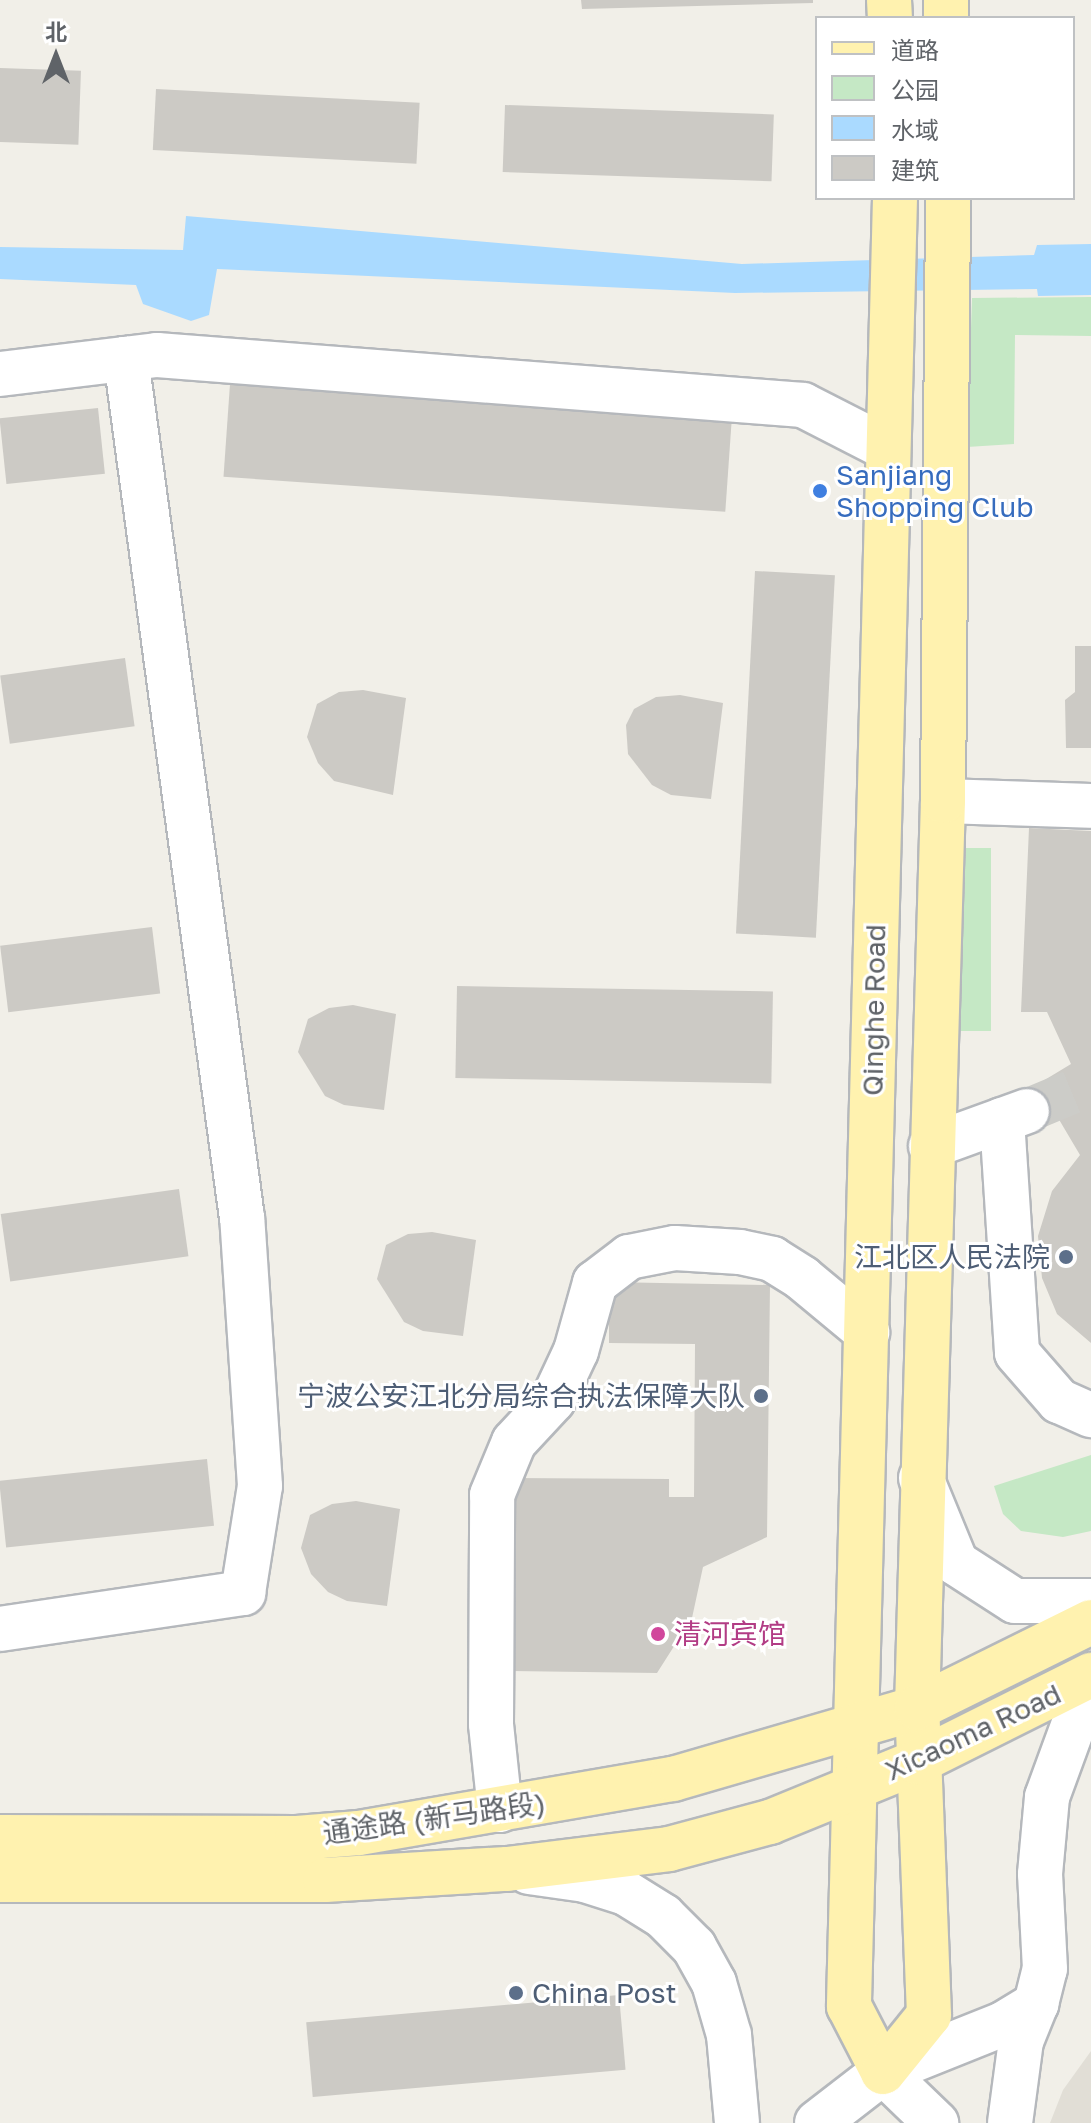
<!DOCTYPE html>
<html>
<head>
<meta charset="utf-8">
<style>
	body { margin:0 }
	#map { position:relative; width:1091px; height:2123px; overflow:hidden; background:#f1efe8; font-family:"Golos Text","Noto Sans SC",sans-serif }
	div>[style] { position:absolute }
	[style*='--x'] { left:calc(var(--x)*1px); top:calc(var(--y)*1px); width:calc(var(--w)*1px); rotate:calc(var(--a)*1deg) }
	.education>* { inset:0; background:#e1ded6 }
	.green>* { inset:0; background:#c5e8c5; transform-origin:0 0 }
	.water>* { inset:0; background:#aadaff }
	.building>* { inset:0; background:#cccac5; transform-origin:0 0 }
	.minor-tunnel>* { height:44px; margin-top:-22px; transform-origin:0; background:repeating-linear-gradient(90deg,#ccccc8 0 44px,transparent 0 66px) }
	.roads { filter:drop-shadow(2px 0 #b5b8bc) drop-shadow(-2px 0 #b5b8bc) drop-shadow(0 2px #b5b8bc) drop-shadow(0 -2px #b5b8bc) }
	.minor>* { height:44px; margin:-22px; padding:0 22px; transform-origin:22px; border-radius:22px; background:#fff }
	.major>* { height:44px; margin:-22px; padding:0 22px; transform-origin:22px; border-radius:22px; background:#fff2af }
	.dots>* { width:22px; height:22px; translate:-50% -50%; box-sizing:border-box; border:4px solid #fff; border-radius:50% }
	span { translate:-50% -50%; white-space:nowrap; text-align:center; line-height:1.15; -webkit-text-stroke:6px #fff; paint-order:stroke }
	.shop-label { font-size:28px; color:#366cbe }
	.left { translate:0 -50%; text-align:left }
	.street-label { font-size:28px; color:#5f6368 }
	.service-label { font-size:28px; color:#4e5e75 }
	.right { translate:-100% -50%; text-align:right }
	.hotel-label { font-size:28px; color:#b23c85 }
	.legend { position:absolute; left:815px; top:16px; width:260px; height:184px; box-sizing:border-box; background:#fff; border:2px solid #bfc1c3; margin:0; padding:10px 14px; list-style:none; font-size:24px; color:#5f6368 }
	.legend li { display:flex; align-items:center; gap:16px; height:40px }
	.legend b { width:40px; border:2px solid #bfc1c3 }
	.north { position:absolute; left:16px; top:16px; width:80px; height:80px; -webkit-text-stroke:6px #fff; paint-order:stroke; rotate:0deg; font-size:22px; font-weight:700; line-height:32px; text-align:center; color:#5f6368 }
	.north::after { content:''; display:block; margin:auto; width:28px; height:36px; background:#5f6368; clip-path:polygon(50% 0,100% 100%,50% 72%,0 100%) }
</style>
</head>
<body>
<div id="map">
	<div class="education">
		<i style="clip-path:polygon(1091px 2051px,1091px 2123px,1050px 2123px,1063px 2090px)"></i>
	</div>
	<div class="green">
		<i style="clip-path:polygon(1091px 297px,1091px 336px,1015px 335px,1014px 444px,967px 447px,972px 298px)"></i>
		<i style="left:991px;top:848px;width:183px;height:40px;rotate:90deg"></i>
		<i style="clip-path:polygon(1091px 1455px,1091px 1531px,1063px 1537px,1021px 1531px,1003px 1514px,994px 1486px)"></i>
	</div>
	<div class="water">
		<i style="clip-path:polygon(186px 216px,742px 264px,1034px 255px,1037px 245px,1091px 244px,1091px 295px,1038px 296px,1037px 289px,735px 293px,217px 269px,209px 315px,191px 321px,143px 304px,136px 285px,0 279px,0 247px,183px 250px)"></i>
	</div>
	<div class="building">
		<i style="clip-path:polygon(581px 0,813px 0,813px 3px,582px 9px)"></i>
		<i style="left:0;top:68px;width:81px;height:74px;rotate:2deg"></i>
		<i style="left:156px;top:89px;width:264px;height:61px;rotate:3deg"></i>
		<i style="left:505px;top:105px;width:269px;height:67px;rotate:2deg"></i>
		<i style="left:230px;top:384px;width:503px;height:93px;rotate:4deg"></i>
		<i style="left:98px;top:408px;width:66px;height:99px;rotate:84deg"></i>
		<i style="left:755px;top:571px;width:80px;height:363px;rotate:3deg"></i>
		<i style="clip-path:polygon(1075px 646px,1091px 646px,1091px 748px,1066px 748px,1065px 700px,1075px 692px)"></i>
		<i style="left:125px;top:658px;width:69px;height:126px;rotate:82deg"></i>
		<i style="clip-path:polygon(363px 690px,406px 698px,393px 795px,334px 781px,318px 763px,307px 737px,317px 704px,339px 692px)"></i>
		<i style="clip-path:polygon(680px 695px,723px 703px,711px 799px,671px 795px,652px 785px,628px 754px,626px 725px,634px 709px,656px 697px)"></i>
		<i style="clip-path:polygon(1029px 828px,1091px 831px,1091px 1343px,1057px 1314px,1042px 1278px,1038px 1236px,1052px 1191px,1080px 1155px,1038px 1084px,1071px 1064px,1047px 1012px,1021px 1012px)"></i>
		<i style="left:152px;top:927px;width:67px;height:153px;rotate:83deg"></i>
		<i style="left:457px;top:986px;width:316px;height:92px;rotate:1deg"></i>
		<i style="clip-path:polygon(353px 1005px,396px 1014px,384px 1110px,344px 1105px,325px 1096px,298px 1052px,308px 1019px,329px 1008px)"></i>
		<i style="left:179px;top:1189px;width:68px;height:180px;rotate:82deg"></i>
		<i style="clip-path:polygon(432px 1232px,476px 1240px,463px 1336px,423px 1331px,404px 1322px,377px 1279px,386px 1245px,408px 1234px)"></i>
		<i style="clip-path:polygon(609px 1282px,770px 1285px,767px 1537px,703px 1567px,692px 1618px,657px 1673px,511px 1671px,512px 1478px,669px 1479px,669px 1497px,694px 1497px,695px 1344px,609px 1343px)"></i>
		<i style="left:207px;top:1459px;width:67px;height:209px;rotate:84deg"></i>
		<i style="clip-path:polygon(356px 1501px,400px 1509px,387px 1606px,347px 1601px,328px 1592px,311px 1574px,301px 1548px,310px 1515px,332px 1504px)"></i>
		<i style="left:619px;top:1995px;width:75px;height:314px;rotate:85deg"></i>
	</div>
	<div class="minor-tunnel">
		<i style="--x:1031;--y:1109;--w:65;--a:-22.6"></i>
	</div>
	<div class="roads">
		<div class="minor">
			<i style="--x:0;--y:374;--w:158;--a:-6.9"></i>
			<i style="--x:157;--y:355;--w:648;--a:4.43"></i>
			<i style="--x:803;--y:405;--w:94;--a:27.1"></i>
			<i style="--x:943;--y:801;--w:148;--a:1.9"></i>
			<i style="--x:1002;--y:1120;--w:233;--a:86.3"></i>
			<i style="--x:1017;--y:1353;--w:64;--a:48.8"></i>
			<i style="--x:1059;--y:1401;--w:35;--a:24"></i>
			<i style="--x:931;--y:1146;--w:102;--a:-20"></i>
			<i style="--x:921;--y:1478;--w:92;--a:67.6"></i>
			<i style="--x:956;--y:1563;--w:70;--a:32.8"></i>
			<i style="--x:1015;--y:1601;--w:76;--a:0"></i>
			<i style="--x:0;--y:1629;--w:246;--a:-8.4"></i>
			<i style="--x:243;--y:1593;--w:108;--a:-81"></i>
			<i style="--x:260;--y:1486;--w:269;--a:-93.8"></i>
			<i style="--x:242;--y:1218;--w:867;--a:-97.69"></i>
			<i style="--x:500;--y:1810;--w:86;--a:-96"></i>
			<i style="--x:491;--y:1724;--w:229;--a:-89.7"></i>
			<i style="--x:492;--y:1495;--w:57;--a:-67.5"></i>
			<i style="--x:514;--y:1442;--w:57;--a:-47.1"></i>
			<i style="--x:553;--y:1400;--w:54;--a:-64.9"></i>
			<i style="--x:576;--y:1351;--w:71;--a:-74.4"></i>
			<i style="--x:595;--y:1283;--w:43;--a:-37.4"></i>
			<i style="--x:629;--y:1257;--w:47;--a:-11.1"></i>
			<i style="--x:675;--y:1248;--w:65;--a:3.5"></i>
			<i style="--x:740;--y:1252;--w:33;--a:12"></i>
			<i style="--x:772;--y:1259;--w:36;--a:32"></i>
			<i style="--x:802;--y:1278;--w:85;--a:39.7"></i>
			<i style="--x:529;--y:1872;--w:57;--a:8.1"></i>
			<i style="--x:585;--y:1880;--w:43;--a:17.6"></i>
			<i style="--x:626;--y:1893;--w:44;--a:31.9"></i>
			<i style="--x:663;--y:1916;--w:44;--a:45"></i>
			<i style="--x:694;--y:1947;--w:41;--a:60.9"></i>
			<i style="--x:714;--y:1983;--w:54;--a:73.9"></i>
			<i style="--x:729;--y:2035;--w:88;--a:84.8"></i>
			<i style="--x:883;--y:2072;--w:74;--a:43.9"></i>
			<i style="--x:817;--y:2123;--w:83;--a:-37.7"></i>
			<i style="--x:883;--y:2072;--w:129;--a:-21.8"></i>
			<i style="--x:1003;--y:2024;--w:39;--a:-31"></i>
			<i style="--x:1036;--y:2004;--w:36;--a:-76"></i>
			<i style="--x:1045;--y:1969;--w:95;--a:-93"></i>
			<i style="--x:1040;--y:1874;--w:77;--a:-84.8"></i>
			<i style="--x:1047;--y:1797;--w:128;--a:-69.9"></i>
			<i style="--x:1010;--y:2123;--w:83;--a:-82.4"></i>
			<i style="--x:1021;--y:2041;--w:40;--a:-68"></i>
		</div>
		<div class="major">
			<i style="--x:889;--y:0;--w:18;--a:87"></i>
			<i style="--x:946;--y:0;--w:18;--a:90"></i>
			<i style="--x:895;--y:198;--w:1809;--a:91.46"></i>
			<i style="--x:849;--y:2006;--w:74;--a:62.7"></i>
			<i style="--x:883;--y:2072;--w:73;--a:-51.1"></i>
			<i style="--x:929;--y:2015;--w:307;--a:-92.2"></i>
			<i style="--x:917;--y:1708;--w:907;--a:-88.36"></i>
			<i style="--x:943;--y:801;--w:603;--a:-89.52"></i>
			<i style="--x:0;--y:1837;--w:297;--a:0.2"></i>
			<i style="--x:297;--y:1838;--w:62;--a:-4.6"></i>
			<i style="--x:359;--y:1833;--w:319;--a:-9.8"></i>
			<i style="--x:673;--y:1779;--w:254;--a:-16.2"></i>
			<i style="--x:917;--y:1708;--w:194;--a:-26.3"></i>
			<i style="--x:0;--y:1880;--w:325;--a:0"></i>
			<i style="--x:325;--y:1880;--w:182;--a:-3.5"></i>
			<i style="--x:507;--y:1869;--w:163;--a:-7"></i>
			<i style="--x:669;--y:1849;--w:105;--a:-15"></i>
			<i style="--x:770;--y:1822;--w:159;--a:-22.2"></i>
			<i style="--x:917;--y:1762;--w:195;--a:-26.6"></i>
		</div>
	</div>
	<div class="dots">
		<i style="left:820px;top:491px;background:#3f7fe0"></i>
		<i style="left:1066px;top:1257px;background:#5c6f8a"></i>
		<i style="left:761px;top:1396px;background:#5c6f8a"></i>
		<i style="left:658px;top:1634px;background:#d1479c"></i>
		<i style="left:516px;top:1993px;background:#5c6f8a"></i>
	</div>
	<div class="shop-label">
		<span class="left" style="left:836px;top:491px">Sanjiang<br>Shopping Club</span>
	</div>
	<div class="street-label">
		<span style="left:874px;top:1010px;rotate:-89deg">Qinghe Road</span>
		<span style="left:973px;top:1732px;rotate:-25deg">Xicaoma Road</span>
		<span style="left:434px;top:1818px;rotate:-8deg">通途路 (新马路段)</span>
	</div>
	<div class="service-label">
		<span class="right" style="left:1050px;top:1257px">江北区人民法院</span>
		<span class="right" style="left:745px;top:1396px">宁波公安江北分局综合执法保障大队</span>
		<span class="left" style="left:532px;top:1993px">China Post</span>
	</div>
	<div class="hotel-label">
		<span class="left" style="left:674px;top:1634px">清河宾馆</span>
	</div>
	<ul class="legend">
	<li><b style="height:10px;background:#fff2af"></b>道路</li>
	<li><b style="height:22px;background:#c5e8c5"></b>公园</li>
	<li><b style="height:22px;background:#aadaff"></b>水域</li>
	<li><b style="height:22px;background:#cccac5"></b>建筑</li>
	</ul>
	<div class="north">北</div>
</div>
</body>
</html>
